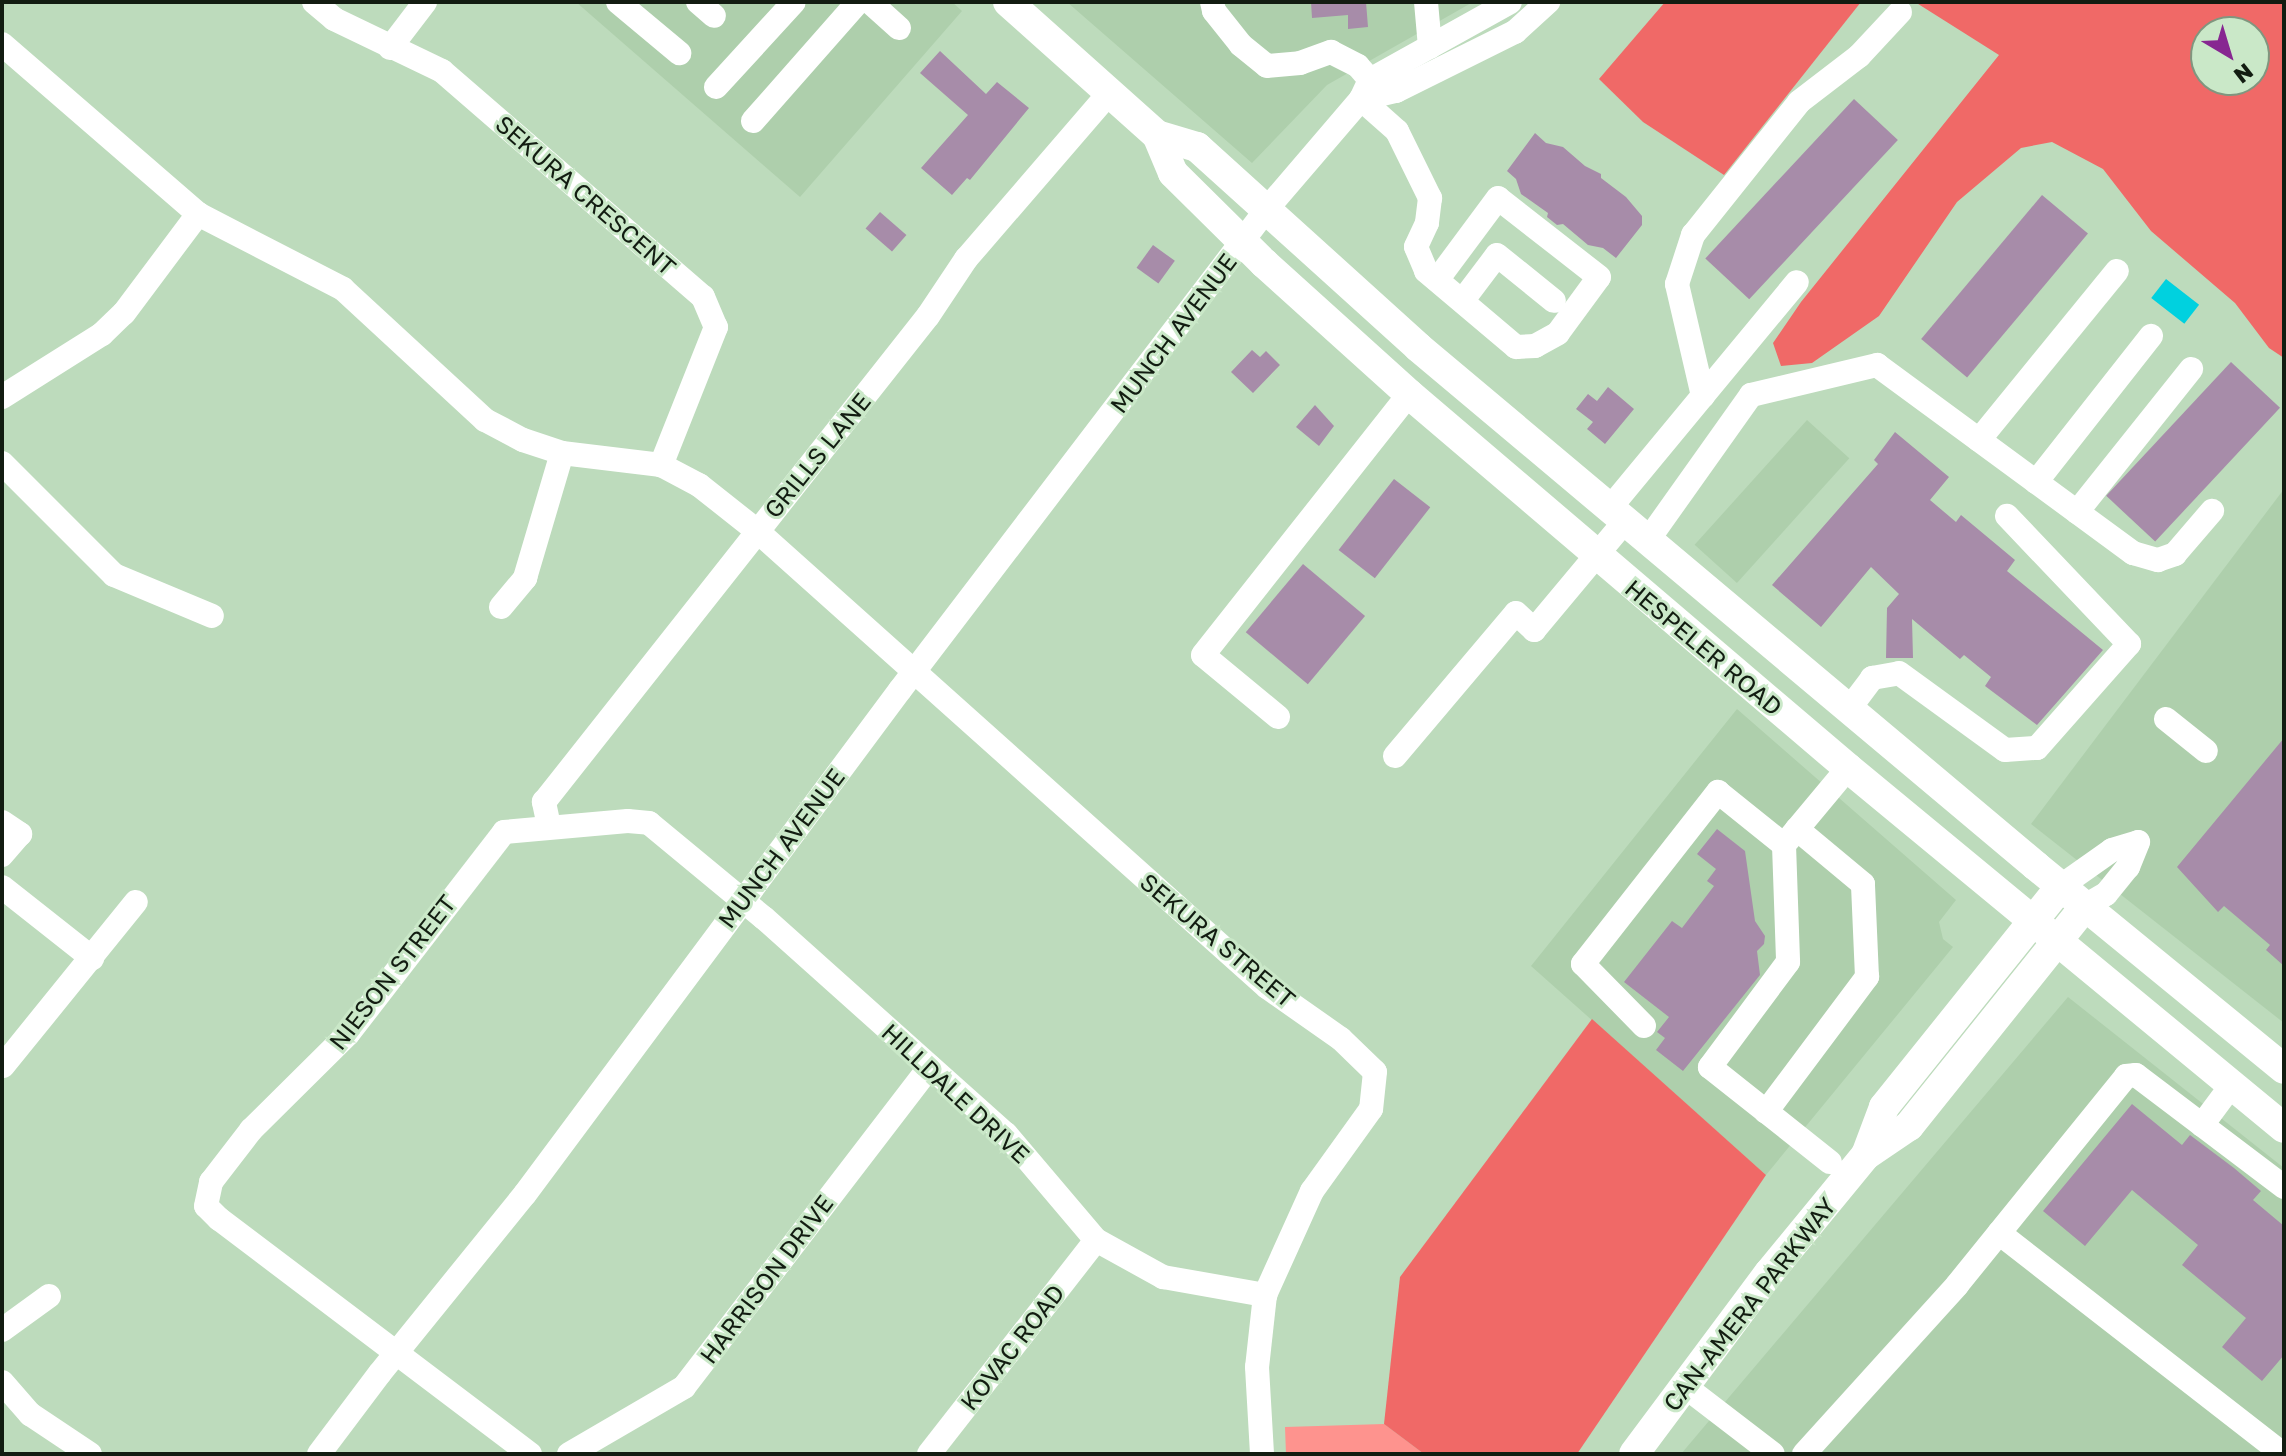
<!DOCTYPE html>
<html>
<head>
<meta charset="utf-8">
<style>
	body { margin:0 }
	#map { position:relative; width:2286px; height:1456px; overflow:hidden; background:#bddbbc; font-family:"Golos Text",sans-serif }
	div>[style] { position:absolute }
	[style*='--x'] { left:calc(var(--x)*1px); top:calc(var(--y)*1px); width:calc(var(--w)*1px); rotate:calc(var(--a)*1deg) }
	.built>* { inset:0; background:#aecfac; transform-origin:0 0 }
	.green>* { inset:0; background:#fe938e }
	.forest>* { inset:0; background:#f06967 }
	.water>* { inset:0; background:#00d1df; transform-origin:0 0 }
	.building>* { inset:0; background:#a78ca9; transform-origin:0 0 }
	.minor>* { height:24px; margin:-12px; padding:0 12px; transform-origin:12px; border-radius:12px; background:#fff }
	.major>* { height:30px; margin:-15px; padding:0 15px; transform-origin:15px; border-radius:15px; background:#fff }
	span { translate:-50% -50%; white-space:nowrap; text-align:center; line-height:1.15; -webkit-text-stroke:6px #cae8c8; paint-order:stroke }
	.street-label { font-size:24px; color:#121c11 }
	.frame { position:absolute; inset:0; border:4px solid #121c11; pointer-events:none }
	.north { position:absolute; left:2190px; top:16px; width:80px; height:80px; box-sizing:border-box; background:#cae8c8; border:2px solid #80967f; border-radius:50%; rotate:142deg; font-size:22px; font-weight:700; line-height:32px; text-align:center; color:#121c11 }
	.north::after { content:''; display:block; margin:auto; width:28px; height:36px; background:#872791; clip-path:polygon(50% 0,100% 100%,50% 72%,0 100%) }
</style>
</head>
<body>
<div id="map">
	<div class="built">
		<i style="clip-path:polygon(576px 2px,952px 2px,962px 11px,800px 197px)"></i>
		<i style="clip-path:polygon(1067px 2px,1473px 2px,1327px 85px,1252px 163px)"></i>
		<i style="left:1807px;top:420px;width:57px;height:168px;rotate:42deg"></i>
		<i style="clip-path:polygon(2284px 489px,2284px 1023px,2031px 824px)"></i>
		<i style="clip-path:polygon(1737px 709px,1956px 900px,1939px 922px,1943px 939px,1953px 947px,1766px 1175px,1531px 966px)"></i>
		<i style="clip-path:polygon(2068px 997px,2284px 1168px,2284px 1454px,1681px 1454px)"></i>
	</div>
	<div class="green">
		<i style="clip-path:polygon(1384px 1424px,1424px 1454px,1286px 1454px,1285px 1427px)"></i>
	</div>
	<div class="forest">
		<i style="clip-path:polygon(1665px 2px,1861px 2px,1724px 175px,1643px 122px,1599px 79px)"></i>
		<i style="clip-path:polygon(evenodd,1915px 2px,2284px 2px,2284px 358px,2269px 348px,2235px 303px,2151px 231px,2103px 169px,2052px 142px,2021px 148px,1957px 202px,1879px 316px,1812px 363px,1781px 366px,1773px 343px,1801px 302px,1999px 55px,1915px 2px,2206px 32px,2254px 32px,2254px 80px,2206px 80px,2206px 32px)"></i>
		<i style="clip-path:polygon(1592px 1019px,1766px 1175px,1577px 1454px,1424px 1454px,1384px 1424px,1400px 1277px)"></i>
	</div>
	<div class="water">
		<i style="left:2166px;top:279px;width:42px;height:24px;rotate:38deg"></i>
	</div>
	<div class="building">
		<i style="clip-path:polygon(1311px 2px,1366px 2px,1368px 27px,1348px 29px,1348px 15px,1312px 18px)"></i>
		<i style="clip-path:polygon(940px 51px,986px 94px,997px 82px,1029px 108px,970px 180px,967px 178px,952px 195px,921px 168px,968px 115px,920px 73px)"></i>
		<i style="left:1854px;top:99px;width:60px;height:218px;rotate:43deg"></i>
		<i style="clip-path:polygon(1535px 133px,1546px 143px,1563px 147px,1585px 166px,1601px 174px,1601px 178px,1626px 197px,1642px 216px,1642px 225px,1616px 258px,1603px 248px,1588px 245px,1563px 224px,1557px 225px,1547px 217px,1548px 213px,1521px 194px,1516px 179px,1507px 171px)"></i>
		<i style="left:2042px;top:195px;width:60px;height:188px;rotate:40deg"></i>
		<i style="left:880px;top:212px;width:35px;height:22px;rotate:41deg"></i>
		<i style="left:1153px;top:245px;width:27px;height:28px;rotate:36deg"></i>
		<i style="clip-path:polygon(1252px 350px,1260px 357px,1266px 351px,1280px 365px,1253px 393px,1231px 372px)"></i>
		<i style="left:2231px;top:362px;width:67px;height:183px;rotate:43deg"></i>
		<i style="clip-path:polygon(1608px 387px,1634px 409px,1605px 444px,1587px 429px,1593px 422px,1576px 409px,1588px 394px,1597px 401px)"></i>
		<i style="clip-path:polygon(1315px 405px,1334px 426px,1319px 446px,1296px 427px)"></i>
		<i style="clip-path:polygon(1895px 432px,1949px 477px,1930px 500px,1956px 522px,1961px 515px,2015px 560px,2007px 571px,2103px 650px,2037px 725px,1985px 686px,1991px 677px,1964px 655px,1960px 659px,1912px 619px,1913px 658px,1886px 658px,1887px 608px,1899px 594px,1871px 567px,1821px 627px,1772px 585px,1878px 464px,1874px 460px)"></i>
		<i style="left:1394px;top:479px;width:46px;height:90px;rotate:38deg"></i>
		<i style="left:1303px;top:564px;width:81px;height:89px;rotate:40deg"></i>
		<i style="clip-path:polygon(2284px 738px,2284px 966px,2266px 950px,2270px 945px,2224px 906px,2218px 912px,2177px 867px)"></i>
		<i style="clip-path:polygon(1717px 829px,1745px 851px,1755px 921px,1765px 936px,1764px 944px,1757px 951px,1760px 975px,1683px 1071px,1656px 1050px,1665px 1038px,1657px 1032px,1669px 1017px,1624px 982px,1672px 921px,1682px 928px,1714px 886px,1707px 881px,1716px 869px,1697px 854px)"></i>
		<i style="clip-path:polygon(2132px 1104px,2182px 1145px,2190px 1135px,2234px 1168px,2261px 1191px,2253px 1200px,2284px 1226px,2284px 1355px,2262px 1381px,2222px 1347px,2246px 1318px,2182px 1265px,2198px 1245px,2132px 1190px,2085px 1246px,2043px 1211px)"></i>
	</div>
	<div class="minor">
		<i style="--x:314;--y:2;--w:26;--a:40"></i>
		<i style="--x:334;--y:19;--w:120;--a:25.7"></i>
		<i style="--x:442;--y:71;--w:345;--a:40.9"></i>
		<i style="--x:703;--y:297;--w:33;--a:67"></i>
		<i style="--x:716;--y:327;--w:149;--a:111.7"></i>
		<i style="--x:618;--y:2;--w:80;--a:39.9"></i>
		<i style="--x:698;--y:2;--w:21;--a:41"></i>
		<i style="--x:870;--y:2;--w:39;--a:42"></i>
		<i style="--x:1212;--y:2;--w:9;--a:77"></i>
		<i style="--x:1214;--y:11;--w:43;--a:51.5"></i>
		<i style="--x:1241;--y:45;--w:33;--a:39"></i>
		<i style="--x:1267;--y:66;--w:33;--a:-5"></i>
		<i style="--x:1300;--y:63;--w:33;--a:-20"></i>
		<i style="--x:1331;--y:52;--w:30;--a:27"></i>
		<i style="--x:1358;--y:66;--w:18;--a:49"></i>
		<i style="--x:1426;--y:2;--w:45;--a:84.9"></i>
		<i style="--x:2;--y:44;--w:259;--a:40.9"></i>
		<i style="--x:198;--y:214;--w:163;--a:27.3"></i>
		<i style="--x:343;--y:289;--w:193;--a:42.7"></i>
		<i style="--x:485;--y:420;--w:43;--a:27.8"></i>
		<i style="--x:523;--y:440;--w:41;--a:18.4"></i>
		<i style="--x:562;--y:453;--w:100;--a:6.9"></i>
		<i style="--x:661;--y:465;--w:43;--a:27.8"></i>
		<i style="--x:699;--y:485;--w:73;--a:38.3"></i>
		<i style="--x:756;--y:530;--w:686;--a:41.81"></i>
		<i style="--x:1267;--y:987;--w:90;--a:35.1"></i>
		<i style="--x:1341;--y:1039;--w:47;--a:44.1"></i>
		<i style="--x:1375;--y:1072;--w:37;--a:96"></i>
		<i style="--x:1371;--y:1109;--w:101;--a:125.7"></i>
		<i style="--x:1312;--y:1191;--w:114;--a:114.3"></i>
		<i style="--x:1265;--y:1295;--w:72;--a:96.3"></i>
		<i style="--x:1257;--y:1367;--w:87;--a:86.7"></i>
		<i style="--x:390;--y:48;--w:58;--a:-52.7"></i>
		<i style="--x:716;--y:87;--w:115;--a:-47.5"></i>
		<i style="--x:1361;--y:99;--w:48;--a:41.6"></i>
		<i style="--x:1397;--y:131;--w:75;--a:63.8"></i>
		<i style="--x:1430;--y:198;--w:25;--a:97"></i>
		<i style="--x:1427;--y:223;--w:26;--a:115"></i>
		<i style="--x:1416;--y:247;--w:26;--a:67"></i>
		<i style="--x:1426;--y:271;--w:118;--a:40.2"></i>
		<i style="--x:1516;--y:347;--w:19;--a:-3"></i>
		<i style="--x:1535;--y:346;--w:26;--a:-29"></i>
		<i style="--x:1558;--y:333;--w:69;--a:-53.8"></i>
		<i style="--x:1599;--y:277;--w:128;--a:-142"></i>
		<i style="--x:1498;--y:198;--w:102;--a:126.6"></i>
		<i style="--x:1361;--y:99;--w:36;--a:-13"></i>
		<i style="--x:1396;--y:91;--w:133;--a:-26.4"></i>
		<i style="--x:1515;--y:32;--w:45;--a:-42.3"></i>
		<i style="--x:753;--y:121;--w:159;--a:-48.6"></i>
		<i style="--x:1463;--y:300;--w:56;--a:-52.9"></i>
		<i style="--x:1497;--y:255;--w:73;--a:38.9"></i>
		<i style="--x:1703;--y:396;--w:115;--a:-103.1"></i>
		<i style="--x:1677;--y:284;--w:52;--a:-71.9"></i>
		<i style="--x:1693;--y:235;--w:170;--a:-51.4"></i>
		<i style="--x:1799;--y:102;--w:76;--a:-37.5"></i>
		<i style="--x:1859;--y:56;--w:60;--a:-47"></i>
		<i style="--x:2;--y:397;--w:118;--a:-32.2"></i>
		<i style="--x:102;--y:334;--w:30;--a:-44"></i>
		<i style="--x:124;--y:313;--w:124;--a:-53.2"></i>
		<i style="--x:1979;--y:440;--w:218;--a:-50.8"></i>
		<i style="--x:2;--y:463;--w:158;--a:45"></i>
		<i style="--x:114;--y:575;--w:106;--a:22.7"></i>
		<i style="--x:2036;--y:482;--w:186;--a:-51.8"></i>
		<i style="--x:1610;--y:508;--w:293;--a:-50.4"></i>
		<i style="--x:2077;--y:512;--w:183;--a:-51.4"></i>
		<i style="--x:1648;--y:540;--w:178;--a:-54.6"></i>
		<i style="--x:1751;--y:395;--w:130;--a:-13.4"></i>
		<i style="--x:1877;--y:365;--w:318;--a:36.3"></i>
		<i style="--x:2133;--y:553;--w:26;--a:16"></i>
		<i style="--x:2158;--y:560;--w:18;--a:-19"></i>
		<i style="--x:2175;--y:554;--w:57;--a:-49.3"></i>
		<i style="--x:501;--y:607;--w:38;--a:-50"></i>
		<i style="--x:525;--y:578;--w:130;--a:-73.5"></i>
		<i style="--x:1849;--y:709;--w:39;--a:-53"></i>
		<i style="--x:1872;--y:678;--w:27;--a:-10"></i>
		<i style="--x:1899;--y:673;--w:131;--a:36"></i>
		<i style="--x:2005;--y:750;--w:32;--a:-4"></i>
		<i style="--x:2037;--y:748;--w:139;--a:-48.5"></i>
		<i style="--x:2129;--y:644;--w:177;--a:-133.6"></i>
		<i style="--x:1278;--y:717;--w:97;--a:-140.4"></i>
		<i style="--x:1203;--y:655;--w:333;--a:-51.7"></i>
		<i style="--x:2166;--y:719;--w:51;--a:38.7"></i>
		<i style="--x:1395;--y:756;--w:187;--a:-49.8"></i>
		<i style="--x:1516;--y:613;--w:25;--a:43"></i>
		<i style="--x:1534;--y:630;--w:142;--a:-50.1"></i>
		<i style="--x:2;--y:822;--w:22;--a:34"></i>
		<i style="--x:20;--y:834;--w:28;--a:131"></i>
		<i style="--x:549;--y:826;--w:25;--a:-102"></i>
		<i style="--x:544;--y:802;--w:619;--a:-51.69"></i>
		<i style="--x:928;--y:316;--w:69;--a:-56.3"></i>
		<i style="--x:966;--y:259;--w:221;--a:-49.2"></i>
		<i style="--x:1788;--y:840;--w:94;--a:-50.2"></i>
		<i style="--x:2061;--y:886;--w:62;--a:-35.2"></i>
		<i style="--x:2112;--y:850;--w:27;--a:-17"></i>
		<i style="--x:2;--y:887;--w:115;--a:38.3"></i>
		<i style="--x:2085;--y:906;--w:24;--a:-30"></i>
		<i style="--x:2106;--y:894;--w:35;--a:-51"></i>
		<i style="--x:2128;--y:867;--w:27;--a:-68"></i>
		<i style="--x:1644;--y:1026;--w:87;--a:-134.5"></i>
		<i style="--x:1583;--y:964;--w:219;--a:-51.9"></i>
		<i style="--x:1718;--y:792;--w:85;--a:38.8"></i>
		<i style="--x:1784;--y:845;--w:117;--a:88"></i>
		<i style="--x:1788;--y:962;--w:131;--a:126.6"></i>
		<i style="--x:1710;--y:1067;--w:153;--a:38.4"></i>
		<i style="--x:3;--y:1066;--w:211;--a:-51"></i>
		<i style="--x:1766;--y:1112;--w:169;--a:-53.2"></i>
		<i style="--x:1867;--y:977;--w:93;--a:-92.5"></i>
		<i style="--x:1863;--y:884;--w:86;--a:-140.2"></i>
		<i style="--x:2202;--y:1125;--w:49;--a:-53.4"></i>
		<i style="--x:1999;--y:1233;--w:360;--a:37.9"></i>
		<i style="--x:2;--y:1330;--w:58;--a:-35.9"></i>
		<i style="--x:2;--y:1382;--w:43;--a:48.8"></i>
		<i style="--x:30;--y:1414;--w:72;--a:33.7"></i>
		<i style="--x:1683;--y:1385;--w:113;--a:37.5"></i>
		<i style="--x:319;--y:1454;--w:101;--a:-53"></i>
		<i style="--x:380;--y:1373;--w:230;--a:-51"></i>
		<i style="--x:525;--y:1194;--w:628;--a:-53.35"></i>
		<i style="--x:900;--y:690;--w:604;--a:-52.67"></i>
		<i style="--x:1266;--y:210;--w:146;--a:-49.4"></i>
		<i style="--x:1361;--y:99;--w:21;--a:-65"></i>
		<i style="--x:1370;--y:80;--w:160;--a:-29.1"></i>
		<i style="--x:530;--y:1454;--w:390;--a:-142.9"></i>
		<i style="--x:219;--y:1219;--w:18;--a:-135"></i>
		<i style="--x:206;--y:1206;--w:25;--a:-78"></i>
		<i style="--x:211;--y:1182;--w:66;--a:-52.4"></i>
		<i style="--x:251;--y:1130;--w:136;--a:-44.7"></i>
		<i style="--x:348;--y:1034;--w:255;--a:-52.3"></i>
		<i style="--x:504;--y:832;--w:124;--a:-5.1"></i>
		<i style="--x:628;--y:821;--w:21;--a:5"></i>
		<i style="--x:649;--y:823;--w:149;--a:39.6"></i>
		<i style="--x:764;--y:918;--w:324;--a:41.8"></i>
		<i style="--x:1006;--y:1134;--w:139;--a:49.7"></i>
		<i style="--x:1096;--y:1240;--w:77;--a:28.9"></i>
		<i style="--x:1163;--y:1277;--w:104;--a:10"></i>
		<i style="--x:569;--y:1454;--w:133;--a:-30.2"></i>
		<i style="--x:684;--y:1387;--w:404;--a:-52.5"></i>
		<i style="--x:929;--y:1454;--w:271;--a:-52"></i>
		<i style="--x:1804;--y:1454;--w:228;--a:-47.8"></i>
		<i style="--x:1957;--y:1285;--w:269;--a:-51"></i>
		<i style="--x:2126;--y:1076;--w:10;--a:-6"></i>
		<i style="--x:2136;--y:1075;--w:186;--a:37.1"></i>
	</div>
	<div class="major">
		<i style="--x:1008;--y:2;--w:200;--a:41.8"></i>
		<i style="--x:1157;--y:135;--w:42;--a:16.7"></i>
		<i style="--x:1197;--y:147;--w:298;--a:42.1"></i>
		<i style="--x:1418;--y:347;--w:807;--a:40.02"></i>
		<i style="--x:2036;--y:866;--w:320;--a:39.3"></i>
		<i style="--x:1157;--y:135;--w:41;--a:67.2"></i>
		<i style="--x:1173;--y:173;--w:128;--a:44.7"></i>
		<i style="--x:1264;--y:263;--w:195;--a:42.1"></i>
		<i style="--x:1409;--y:394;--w:577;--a:40.43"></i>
		<i style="--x:1848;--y:768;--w:565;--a:39.55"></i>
		<i style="--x:1866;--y:1155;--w:51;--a:-69.4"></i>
		<i style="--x:1884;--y:1107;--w:283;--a:-51.3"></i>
		<i style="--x:1634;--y:1454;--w:226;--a:-53.3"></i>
		<i style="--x:1769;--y:1273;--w:153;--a:-50.6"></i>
		<i style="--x:1866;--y:1155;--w:52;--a:-34"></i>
		<i style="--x:1909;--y:1126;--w:282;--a:-51.3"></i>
	</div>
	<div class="street-label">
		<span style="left:586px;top:195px;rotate:41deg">SEKURA CRESCENT</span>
		<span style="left:1173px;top:333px;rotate:-53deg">MUNCH AVENUE</span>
		<span style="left:817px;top:455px;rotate:-51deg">GRILLS LANE</span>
		<span style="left:1704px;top:647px;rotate:40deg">HESPELER ROAD</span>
		<span style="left:781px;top:848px;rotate:-53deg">MUNCH AVENUE</span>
		<span style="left:1218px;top:940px;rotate:40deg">SEKURA STREET</span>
		<span style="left:392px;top:972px;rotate:-52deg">NIESON STREET</span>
		<span style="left:956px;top:1093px;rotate:43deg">HILLDALE DRIVE</span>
		<span style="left:766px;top:1279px;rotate:-53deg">HARRISON DRIVE</span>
		<span style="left:1749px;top:1304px;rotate:-52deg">CAN-AMERA PARKWAY</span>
		<span style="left:1012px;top:1347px;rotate:-52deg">KOVAC ROAD</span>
	</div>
	<div class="frame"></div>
	<div class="north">N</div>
</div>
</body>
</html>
